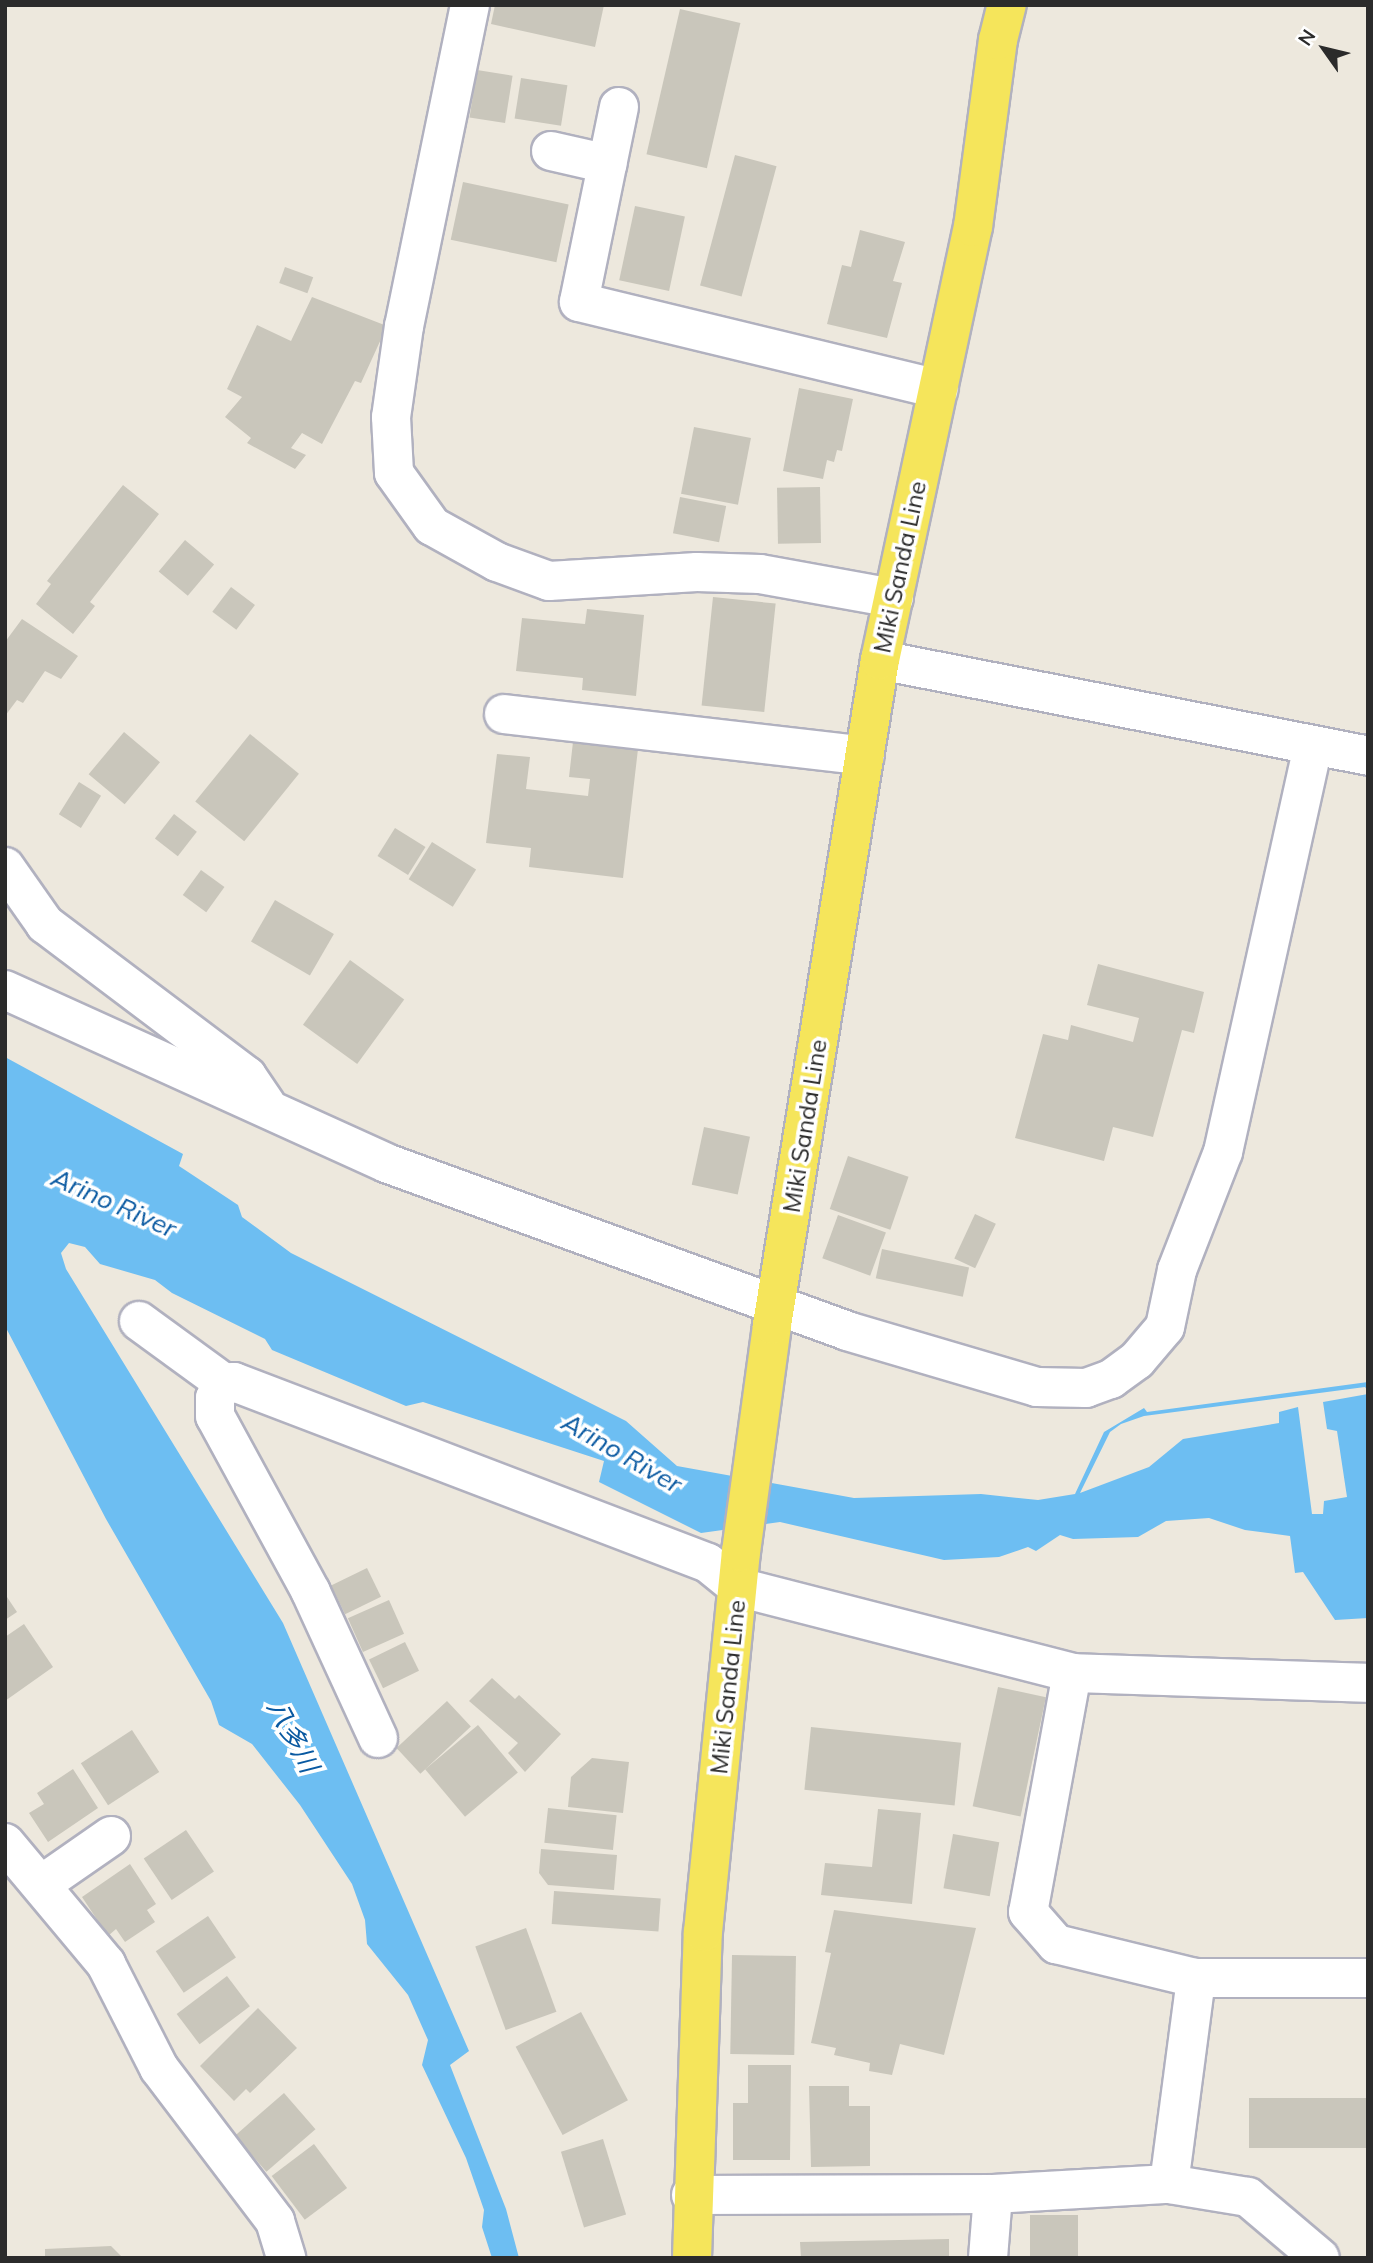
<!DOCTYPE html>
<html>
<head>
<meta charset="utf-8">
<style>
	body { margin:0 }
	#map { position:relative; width:1373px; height:2263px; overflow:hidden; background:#ede8dd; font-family:Mulish,"Noto Sans JP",sans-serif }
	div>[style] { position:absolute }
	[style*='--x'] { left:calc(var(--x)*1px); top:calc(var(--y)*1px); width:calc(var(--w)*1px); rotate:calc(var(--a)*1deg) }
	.water>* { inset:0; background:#6dbef2 }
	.building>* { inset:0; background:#c9c6bb; transform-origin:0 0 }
	.roads { filter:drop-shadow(2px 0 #b1b1bf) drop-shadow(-2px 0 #b1b1bf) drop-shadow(0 2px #b1b1bf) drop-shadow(0 -2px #b1b1bf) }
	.minor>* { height:38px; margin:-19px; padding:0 19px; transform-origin:19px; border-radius:19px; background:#fff }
	.primary>* { height:38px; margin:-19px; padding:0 19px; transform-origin:19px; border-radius:19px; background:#f5e55b }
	span { translate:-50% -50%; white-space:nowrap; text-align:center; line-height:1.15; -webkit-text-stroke:7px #fff; paint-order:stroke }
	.street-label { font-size:24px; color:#2b2b2b }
	.water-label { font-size:26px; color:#0959a1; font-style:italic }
	.frame { position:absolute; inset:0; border:7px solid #2b2b2b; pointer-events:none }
	.north { position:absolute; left:1289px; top:14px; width:70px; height:70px; -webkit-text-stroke:5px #fff; paint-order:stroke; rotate:304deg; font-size:19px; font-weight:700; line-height:28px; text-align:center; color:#2b2b2b }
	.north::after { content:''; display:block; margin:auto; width:24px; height:32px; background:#2b2b2b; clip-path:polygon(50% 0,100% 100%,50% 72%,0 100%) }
</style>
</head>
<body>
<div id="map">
	<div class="water">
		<i style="clip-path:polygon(5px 1057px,183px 1154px,179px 1166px,238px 1205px,242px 1217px,291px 1253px,626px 1421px,677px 1466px,854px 1498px,981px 1494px,1038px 1500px,1075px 1494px,1104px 1432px,1144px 1408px,1147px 1412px,1368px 1382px,1368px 1391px,1365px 1387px,1144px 1416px,1121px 1424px,1110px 1432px,1080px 1493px,1149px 1467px,1183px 1439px,1279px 1423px,1279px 1412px,1298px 1407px,1312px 1514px,1323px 1514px,1324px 1501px,1347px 1497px,1337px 1431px,1327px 1429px,1323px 1402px,1368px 1394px,1368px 1618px,1335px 1620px,1303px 1572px,1295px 1573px,1290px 1536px,1245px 1530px,1209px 1518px,1166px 1521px,1138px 1537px,1073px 1539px,1060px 1535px,1036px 1551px,1028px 1547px,999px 1557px,944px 1560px,780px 1522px,701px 1533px,599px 1482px,604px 1461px,423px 1402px,406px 1406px,272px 1350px,265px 1339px,172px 1293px,155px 1280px,100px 1264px,85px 1247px,69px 1243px,61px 1253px,66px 1269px,283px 1623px,469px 2051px,450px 2065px,506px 2209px,519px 2258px,492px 2258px,482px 2227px,484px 2210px,466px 2158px,422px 2065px,428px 2040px,408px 1995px,367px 1944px,365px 1920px,352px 1884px,300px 1805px,252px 1744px,219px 1725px,211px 1701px,106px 1519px,5px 1326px)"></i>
	</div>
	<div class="building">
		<i style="clip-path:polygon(495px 5px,604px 5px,595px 47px,491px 24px)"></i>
		<i style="left:680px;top:9px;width:62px;height:149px;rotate:13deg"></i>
		<i style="left:477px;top:70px;width:36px;height:48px;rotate:9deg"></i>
		<i style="left:521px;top:78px;width:47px;height:41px;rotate:9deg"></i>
		<i style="left:735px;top:155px;width:43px;height:135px;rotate:15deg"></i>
		<i style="left:463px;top:182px;width:108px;height:59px;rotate:12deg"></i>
		<i style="left:635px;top:206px;width:51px;height:76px;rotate:12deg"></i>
		<i style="clip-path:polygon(860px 230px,905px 242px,893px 281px,902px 283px,887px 338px,827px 324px,842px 265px,851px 267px)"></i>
		<i style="left:285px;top:267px;width:30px;height:17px;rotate:20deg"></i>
		<i style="clip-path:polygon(312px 297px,387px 326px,361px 383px,355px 381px,322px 444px,302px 433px,291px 448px,306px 455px,295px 469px,247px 443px,251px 438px,225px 417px,242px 397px,227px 389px,257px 325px,291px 341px)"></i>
		<i style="clip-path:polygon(799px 388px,853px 399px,842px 451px,837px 450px,834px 462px,827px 460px,823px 479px,783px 471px)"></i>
		<i style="left:694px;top:427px;width:58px;height:68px;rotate:11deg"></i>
		<i style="clip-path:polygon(123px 485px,159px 514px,90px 602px,95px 606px,73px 634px,36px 604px,51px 584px,47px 581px)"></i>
		<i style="left:820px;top:487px;width:56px;height:43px;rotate:89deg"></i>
		<i style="left:680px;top:497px;width:47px;height:37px;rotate:11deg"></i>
		<i style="left:185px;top:540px;width:38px;height:41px;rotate:40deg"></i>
		<i style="left:231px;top:587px;width:30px;height:31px;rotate:37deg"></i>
		<i style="left:713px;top:597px;width:63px;height:109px;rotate:6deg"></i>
		<i style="clip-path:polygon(587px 609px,644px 615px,636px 696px,582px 690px,583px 678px,516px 671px,522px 618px,585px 624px)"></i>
		<i style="clip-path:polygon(22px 619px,78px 656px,61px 679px,45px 671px,23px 703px,17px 700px,5px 716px,5px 642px)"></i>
		<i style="left:124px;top:732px;width:47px;height:55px;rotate:40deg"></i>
		<i style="left:250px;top:734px;width:63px;height:87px;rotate:39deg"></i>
		<i style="clip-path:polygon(573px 742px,638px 749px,623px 878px,529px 867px,531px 848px,486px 843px,497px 754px,530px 757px,526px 789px,588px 796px,590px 779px,569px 777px)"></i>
		<i style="left:79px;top:782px;width:26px;height:38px;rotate:32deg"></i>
		<i style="left:174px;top:814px;width:29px;height:31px;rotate:38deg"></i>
		<i style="left:395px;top:828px;width:36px;height:33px;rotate:32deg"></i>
		<i style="left:432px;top:842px;width:52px;height:44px;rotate:32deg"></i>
		<i style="left:201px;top:870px;width:29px;height:31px;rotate:36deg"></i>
		<i style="left:275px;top:900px;width:68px;height:48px;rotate:30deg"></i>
		<i style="left:350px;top:960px;width:67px;height:80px;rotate:36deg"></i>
		<i style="clip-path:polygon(1098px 964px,1204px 992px,1194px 1033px,1182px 1030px,1153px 1137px,1113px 1127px,1104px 1161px,1015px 1138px,1043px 1034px,1068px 1040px,1071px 1025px,1133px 1042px,1139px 1018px,1087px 1005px)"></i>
		<i style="left:704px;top:1127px;width:47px;height:59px;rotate:12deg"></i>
		<i style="left:848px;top:1156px;width:64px;height:56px;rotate:19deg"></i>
		<i style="left:975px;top:1214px;width:23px;height:49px;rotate:25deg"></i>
		<i style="left:838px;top:1215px;width:51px;height:46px;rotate:20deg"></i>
		<i style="left:882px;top:1249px;width:89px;height:30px;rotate:12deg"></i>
		<i style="left:367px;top:1568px;width:32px;height:40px;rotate:64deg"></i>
		<i style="clip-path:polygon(5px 1594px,17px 1612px,5px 1620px)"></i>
		<i style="left:389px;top:1600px;width:37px;height:45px;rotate:66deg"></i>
		<i style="clip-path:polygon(24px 1624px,53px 1667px,5px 1701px,5px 1637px)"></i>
		<i style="left:405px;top:1642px;width:32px;height:40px;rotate:64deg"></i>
		<i style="clip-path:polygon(492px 1678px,515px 1699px,519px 1695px,561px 1734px,525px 1772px,508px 1753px,518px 1743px,469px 1701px)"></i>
		<i style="left:998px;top:1687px;width:49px;height:122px;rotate:12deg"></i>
		<i style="left:447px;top:1701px;width:35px;height:69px;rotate:47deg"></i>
		<i style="left:478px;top:1725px;width:62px;height:69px;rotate:50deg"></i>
		<i style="left:811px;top:1727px;width:151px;height:63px;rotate:6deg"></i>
		<i style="left:132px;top:1730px;width:50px;height:61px;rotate:57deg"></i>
		<i style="clip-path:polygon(592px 1758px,629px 1762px,623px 1813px,568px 1807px,571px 1777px)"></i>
		<i style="clip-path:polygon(73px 1769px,98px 1808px,48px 1842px,29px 1813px,44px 1804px,37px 1793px)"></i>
		<i style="left:548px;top:1808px;width:69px;height:35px;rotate:6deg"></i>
		<i style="clip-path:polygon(878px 1809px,921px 1813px,912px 1904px,821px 1895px,825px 1863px,872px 1867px)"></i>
		<i style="left:186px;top:1830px;width:50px;height:51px;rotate:56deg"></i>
		<i style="left:953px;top:1834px;width:47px;height:55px;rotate:10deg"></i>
		<i style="clip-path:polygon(541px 1849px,617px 1855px,614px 1890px,548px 1885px,539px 1873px)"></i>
		<i style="clip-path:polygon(130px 1864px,156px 1904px,147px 1910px,155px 1922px,125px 1942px,116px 1929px,108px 1936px,82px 1897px)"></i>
		<i style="left:554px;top:1891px;width:107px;height:33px;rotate:4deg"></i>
		<i style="clip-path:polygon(834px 1910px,976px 1928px,944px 2055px,900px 2044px,892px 2075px,869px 2071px,870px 2063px,834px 2055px,836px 2048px,811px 2043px,831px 1953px,825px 1952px)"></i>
		<i style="left:208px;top:1916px;width:50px;height:63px;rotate:56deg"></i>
		<i style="left:526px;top:1928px;width:89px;height:54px;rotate:70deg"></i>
		<i style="left:732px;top:1955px;width:64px;height:99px;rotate:1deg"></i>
		<i style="left:227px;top:1976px;width:38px;height:63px;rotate:53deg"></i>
		<i style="clip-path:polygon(258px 2008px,297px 2048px,250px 2093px,246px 2089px,234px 2101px,200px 2066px)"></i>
		<i style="left:581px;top:2012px;width:100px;height:74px;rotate:62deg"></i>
		<i style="clip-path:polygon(748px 2065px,791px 2065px,790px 2160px,733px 2160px,733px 2103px,748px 2103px)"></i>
		<i style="clip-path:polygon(809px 2086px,849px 2086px,849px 2106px,870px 2106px,870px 2166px,811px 2167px)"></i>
		<i style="left:284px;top:2093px;width:48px;height:65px;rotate:49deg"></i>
		<i style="left:1368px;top:2098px;width:50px;height:119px;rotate:90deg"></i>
		<i style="left:603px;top:2139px;width:79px;height:44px;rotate:73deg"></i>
		<i style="left:314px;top:2144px;width:55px;height:53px;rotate:53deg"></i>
		<i style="left:1030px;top:2215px;width:48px;height:43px"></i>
		<i style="clip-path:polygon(949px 2239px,949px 2258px,801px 2258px,800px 2242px)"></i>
		<i style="clip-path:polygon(111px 2246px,123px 2258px,45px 2258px,45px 2249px)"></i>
	</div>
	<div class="roads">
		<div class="minor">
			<i style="--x:470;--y:5;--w:328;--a:101.6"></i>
			<i style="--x:404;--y:326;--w:92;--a:98.1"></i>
			<i style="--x:391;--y:417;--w:56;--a:86.9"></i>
			<i style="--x:394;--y:473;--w:65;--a:54.4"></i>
			<i style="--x:432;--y:526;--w:74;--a:29"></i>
			<i style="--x:497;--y:562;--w:55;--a:20.1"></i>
			<i style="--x:549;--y:581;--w:148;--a:-3.5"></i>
			<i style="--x:697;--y:572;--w:63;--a:1.8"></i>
			<i style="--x:760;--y:574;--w:136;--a:10.2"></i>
			<i style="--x:619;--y:107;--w:199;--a:101.6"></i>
			<i style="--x:579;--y:302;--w:370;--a:13.6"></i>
			<i style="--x:551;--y:151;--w:58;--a:12.8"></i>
			<i style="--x:880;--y:660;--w:497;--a:11.1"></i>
			<i style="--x:504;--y:714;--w:363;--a:6.6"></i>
			<i style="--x:5;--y:867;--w:70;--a:54.9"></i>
			<i style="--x:45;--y:924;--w:253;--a:37"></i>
			<i style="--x:247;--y:1076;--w:34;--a:56"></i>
			<i style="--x:5;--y:990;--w:418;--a:24.4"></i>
			<i style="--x:386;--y:1163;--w:491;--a:20"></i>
			<i style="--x:847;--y:1331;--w:198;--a:16.4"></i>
			<i style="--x:1037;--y:1387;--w:49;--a:1.2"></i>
			<i style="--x:1086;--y:1388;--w:27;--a:-20"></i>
			<i style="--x:1111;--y:1379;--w:32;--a:-36"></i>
			<i style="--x:1137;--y:1360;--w:43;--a:-49.7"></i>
			<i style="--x:1165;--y:1327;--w:58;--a:-78.1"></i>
			<i style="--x:1177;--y:1270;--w:127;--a:-68.7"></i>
			<i style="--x:1223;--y:1152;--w:415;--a:-77.5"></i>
			<i style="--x:139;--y:1321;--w:105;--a:36.1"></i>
			<i style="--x:1072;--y:1673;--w:243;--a:100.4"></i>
			<i style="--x:1028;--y:1912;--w:43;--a:48.8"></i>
			<i style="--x:1056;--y:1944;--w:144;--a:13.7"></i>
			<i style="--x:1196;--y:1978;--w:172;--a:0"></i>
			<i style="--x:378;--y:1738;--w:161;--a:-114.7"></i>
			<i style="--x:311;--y:1592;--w:200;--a:-118.6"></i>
			<i style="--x:215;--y:1416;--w:18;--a:-90"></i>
			<i style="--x:215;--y:1398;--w:17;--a:-59"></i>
			<i style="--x:224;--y:1383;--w:10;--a:-6"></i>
			<i style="--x:234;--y:1382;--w:507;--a:20.9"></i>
			<i style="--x:708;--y:1563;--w:38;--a:39"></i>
			<i style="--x:738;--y:1587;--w:345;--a:14.4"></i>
			<i style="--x:1072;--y:1673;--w:296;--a:1.9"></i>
			<i style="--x:5;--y:1843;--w:158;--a:50.1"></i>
			<i style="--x:106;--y:1964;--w:117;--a:63"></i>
			<i style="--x:159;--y:2068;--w:192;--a:52.8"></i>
			<i style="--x:275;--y:2221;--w:39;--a:73"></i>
			<i style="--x:42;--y:1884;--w:84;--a:-34.8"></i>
			<i style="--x:1169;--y:2184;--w:208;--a:-82.5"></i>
			<i style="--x:691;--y:2195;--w:302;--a:-0.2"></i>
			<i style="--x:993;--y:2194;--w:176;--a:-3.3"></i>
			<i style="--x:1169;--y:2184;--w:80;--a:9.3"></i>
			<i style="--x:1248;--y:2197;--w:94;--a:40.3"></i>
			<i style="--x:988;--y:2258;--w:64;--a:-85.5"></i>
		</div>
		<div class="primary">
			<i style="--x:692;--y:2258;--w:326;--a:-88.1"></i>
			<i style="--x:703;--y:1932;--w:382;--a:-84.3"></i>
			<i style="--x:741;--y:1552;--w:229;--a:-82.2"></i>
			<i style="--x:772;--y:1325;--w:674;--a:-80.78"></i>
			<i style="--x:880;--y:660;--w:443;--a:-77.9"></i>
			<i style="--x:973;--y:227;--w:189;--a:-82.4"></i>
			<i style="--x:998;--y:40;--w:36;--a:-76"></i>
		</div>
	</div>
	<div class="street-label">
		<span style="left:900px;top:567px;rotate:-78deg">Miki Sanda Line</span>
		<span style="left:805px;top:1126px;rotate:-81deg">Miki Sanda Line</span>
		<span style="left:728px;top:1687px;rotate:-84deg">Miki Sanda Line</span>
	</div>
	<div class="water-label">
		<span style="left:114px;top:1203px;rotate:24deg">Arino River</span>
		<span style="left:622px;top:1453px;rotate:30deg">Arino River</span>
		<span style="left:293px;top:1736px;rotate:62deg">八多川</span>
	</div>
	<div class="frame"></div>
	<div class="north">N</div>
</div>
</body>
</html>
